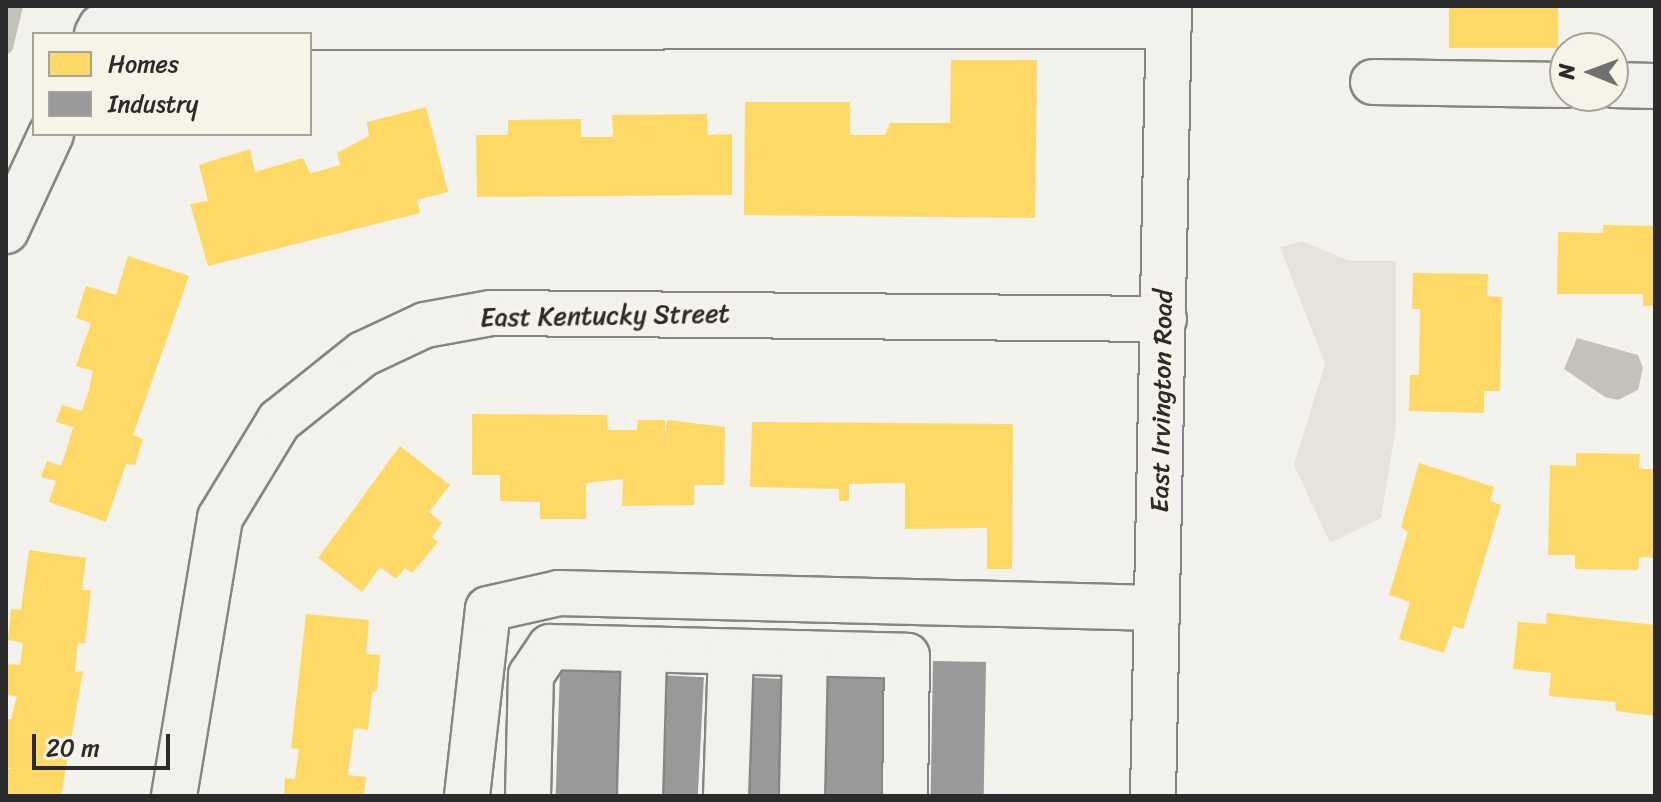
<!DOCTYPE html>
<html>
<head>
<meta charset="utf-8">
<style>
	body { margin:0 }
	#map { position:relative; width:1661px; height:802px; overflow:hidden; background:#f4f2ec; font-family:Sriracha,sans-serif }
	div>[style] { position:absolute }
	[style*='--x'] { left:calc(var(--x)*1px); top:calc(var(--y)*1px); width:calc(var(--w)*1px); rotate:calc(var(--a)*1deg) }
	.green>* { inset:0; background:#e6e3da }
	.water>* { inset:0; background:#c4c1ba }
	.homes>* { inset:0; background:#ffd966; transform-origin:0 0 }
	.industry>* { inset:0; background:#999; transform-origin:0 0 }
	.stream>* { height:14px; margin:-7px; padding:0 7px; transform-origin:7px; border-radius:7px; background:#c4c1ba }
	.roads { filter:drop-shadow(2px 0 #858582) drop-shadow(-2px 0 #858582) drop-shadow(0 2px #858582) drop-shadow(0 -2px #858582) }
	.minor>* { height:44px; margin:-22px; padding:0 22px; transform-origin:22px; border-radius:22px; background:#f2f1ed }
	.major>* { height:44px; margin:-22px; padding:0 22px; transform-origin:22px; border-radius:22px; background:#f2f1ed }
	span { translate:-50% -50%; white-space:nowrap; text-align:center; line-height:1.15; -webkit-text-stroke:8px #f7f3e8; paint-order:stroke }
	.street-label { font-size:26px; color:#2b2b2b }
	.frame { position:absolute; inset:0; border:8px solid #2b2b2b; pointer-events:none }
	.legend { position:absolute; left:32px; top:32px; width:280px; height:104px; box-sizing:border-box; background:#f7f3e8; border:2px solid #a5a39c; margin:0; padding:10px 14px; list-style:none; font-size:24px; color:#2b2b2b }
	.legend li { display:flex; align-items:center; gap:16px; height:40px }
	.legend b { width:40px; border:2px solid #a5a39c }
	.north { position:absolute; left:1549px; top:32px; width:80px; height:80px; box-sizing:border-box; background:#f7f3e8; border:2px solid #a5a39c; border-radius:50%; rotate:271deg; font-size:22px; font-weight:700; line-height:32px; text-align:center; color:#2b2b2b }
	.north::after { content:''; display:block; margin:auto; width:28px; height:36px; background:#71716f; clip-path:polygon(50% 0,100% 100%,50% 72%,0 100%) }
	.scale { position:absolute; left:32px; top:734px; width:138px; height:36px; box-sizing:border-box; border:4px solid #2b2b2b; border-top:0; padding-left:10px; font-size:24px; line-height:28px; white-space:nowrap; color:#2b2b2b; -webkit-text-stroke:6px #f7f3e8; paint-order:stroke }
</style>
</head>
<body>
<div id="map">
	<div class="green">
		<i style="clip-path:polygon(1302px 241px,1350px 261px,1396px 261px,1396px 425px,1381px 518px,1330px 543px,1294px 465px,1325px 364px,1280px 247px)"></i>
	</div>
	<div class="water">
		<i style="clip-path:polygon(1577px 338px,1638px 355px,1643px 368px,1638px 390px,1618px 400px,1605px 397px,1564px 369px)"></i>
	</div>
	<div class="homes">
		<i style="left:1449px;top:6px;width:109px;height:42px"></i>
		<i style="clip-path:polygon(951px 60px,1037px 60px,1035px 218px,744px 215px,745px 102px,850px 102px,850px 135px,885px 135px,890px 123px,950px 123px)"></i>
		<i style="clip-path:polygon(426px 107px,448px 192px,417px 200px,420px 213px,208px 266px,190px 204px,208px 201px,199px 165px,250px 149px,255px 172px,303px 158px,310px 173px,323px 170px,340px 165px,337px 153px,369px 136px,367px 122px)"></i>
		<i style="clip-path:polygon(707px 114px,708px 135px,732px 134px,732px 195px,477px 197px,476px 135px,508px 135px,508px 120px,581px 119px,581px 137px,613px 137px,612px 115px)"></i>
		<i style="clip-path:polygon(1603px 225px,1655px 226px,1655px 306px,1643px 306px,1643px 294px,1557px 294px,1558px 232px,1603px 233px)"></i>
		<i style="clip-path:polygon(128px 256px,189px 276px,133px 435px,143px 439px,135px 465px,126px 464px,106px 522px,49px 502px,56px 481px,41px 477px,47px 461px,61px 466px,68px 445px,73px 427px,56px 422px,62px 405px,82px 411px,89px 390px,93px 371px,76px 366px,91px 323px,76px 318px,86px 286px,116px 295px)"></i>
		<i style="clip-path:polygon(1413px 273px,1488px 274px,1487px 296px,1502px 297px,1500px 391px,1484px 391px,1484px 413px,1409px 411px,1410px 375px,1419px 375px,1420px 309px,1412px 309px)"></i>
		<i style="clip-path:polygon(472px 414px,607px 415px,608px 430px,637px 430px,638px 420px,665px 420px,665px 447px,667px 420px,725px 427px,724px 485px,694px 485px,694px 505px,622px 506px,623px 479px,586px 483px,586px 519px,540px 519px,540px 502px,500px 501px,500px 475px,472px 475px)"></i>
		<i style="clip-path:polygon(752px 422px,1013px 424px,1012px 569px,987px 569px,987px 528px,905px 529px,905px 483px,849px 484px,849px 501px,839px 501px,839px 489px,750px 487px)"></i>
		<i style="clip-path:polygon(400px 446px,450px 485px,429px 512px,442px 523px,432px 537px,438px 542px,412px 573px,405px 568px,396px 579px,380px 567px,362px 592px,318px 558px)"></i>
		<i style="clip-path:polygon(1576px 453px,1640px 454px,1639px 469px,1655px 469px,1655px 558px,1639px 557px,1638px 570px,1575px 569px,1575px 555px,1548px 555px,1550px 465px,1576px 466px)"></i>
		<i style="clip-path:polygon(1419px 463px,1494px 487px,1490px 501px,1501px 505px,1463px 629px,1453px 626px,1444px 653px,1399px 639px,1410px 602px,1389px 595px,1408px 532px,1401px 527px)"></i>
		<i style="clip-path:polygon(29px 550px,86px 558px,82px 590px,91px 590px,85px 644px,78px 642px,75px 672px,83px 671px,61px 796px,6px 796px,6px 769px,15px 769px,6px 768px,6px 719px,11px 719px,17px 696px,6px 695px,6px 664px,20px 665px,23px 643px,8px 640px,11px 609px,21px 610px)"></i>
		<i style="clip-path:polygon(1547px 613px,1655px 625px,1655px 716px,1616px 711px,1615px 702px,1549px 696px,1551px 673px,1513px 669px,1518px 622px,1546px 624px)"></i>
		<i style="clip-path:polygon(306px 614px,369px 620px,366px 654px,380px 655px,377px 691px,372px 692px,368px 730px,354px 728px,348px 775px,366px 777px,364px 796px,284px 796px,285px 778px,295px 779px,299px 749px,291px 748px)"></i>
	</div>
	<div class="industry">
		<i style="left:933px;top:661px;width:53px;height:135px;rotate:1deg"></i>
		<i style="left:560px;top:670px;width:69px;height:126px;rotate:2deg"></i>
		<i style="left:659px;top:675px;width:45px;height:121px;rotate:3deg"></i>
		<i style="left:820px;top:675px;width:65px;height:121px;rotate:1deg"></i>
		<i style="left:745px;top:677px;width:45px;height:119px;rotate:3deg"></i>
	</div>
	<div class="stream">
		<i style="--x:6;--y:47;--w:42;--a:-76.3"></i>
	</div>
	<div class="roads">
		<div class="minor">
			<i style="--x:97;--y:34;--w:8;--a:-60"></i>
			<i style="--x:101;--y:27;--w:1068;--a:-0.05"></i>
			<i style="--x:1373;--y:82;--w:192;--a:0.9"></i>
			<i style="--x:1613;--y:85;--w:42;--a:1.4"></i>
			<i style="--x:6;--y:231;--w:107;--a:-65.1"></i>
			<i style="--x:174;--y:796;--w:282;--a:-80.6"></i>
			<i style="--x:220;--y:518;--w:114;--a:-58.7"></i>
			<i style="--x:279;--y:421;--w:107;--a:-38.6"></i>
			<i style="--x:363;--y:354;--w:68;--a:-25.1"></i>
			<i style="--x:425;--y:325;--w:67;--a:-10.3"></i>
			<i style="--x:491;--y:313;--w:673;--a:0.51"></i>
			<i style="--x:467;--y:796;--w:188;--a:-83.6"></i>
			<i style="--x:488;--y:609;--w:73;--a:-12.7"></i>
			<i style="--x:559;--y:593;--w:598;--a:1.44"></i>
			<i style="--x:528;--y:796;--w:121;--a:-88.6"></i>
			<i style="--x:531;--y:675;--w:34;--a:-56"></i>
			<i style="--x:550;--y:647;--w:357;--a:1.4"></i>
			<i style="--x:907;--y:656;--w:140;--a:90.8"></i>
			<i style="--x:640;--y:796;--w:146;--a:-88.4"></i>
			<i style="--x:726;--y:796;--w:144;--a:-88"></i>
			<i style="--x:802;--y:796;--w:143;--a:-88.8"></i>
		</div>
		<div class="major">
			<i style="--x:1153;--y:796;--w:790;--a:-88.84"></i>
		</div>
	</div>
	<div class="street-label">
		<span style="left:605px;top:316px;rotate:-1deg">East Kentucky Street</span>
		<span style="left:1162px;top:401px;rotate:-89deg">East Irvington Road</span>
	</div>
	<div class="frame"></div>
	<ul class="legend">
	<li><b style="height:22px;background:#ffd966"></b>Homes</li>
	<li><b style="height:22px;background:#999"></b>Industry</li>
	</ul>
	<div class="north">N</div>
	<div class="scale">20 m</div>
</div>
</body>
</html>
